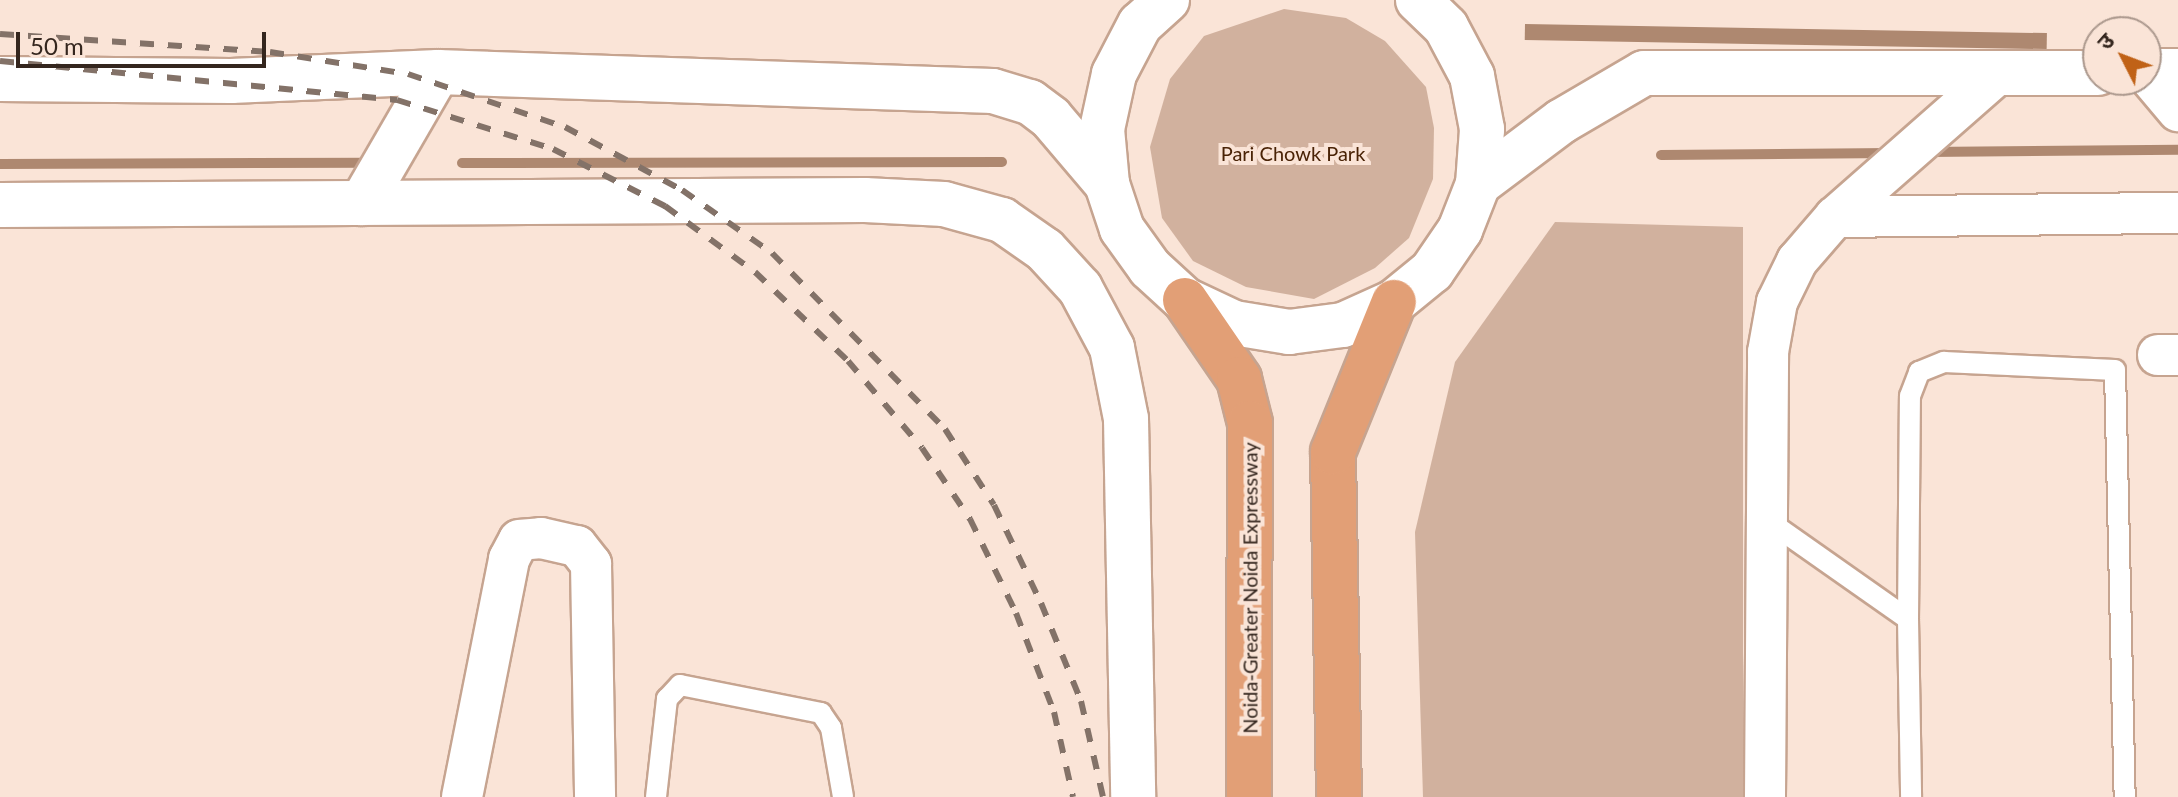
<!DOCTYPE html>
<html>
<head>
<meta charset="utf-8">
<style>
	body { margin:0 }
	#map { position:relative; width:2178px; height:797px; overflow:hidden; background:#fae4d7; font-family:Lato,"Noto Sans Devanagari",sans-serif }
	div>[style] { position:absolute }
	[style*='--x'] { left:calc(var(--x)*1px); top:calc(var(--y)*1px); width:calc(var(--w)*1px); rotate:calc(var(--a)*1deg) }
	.green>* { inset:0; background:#d1b19e }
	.water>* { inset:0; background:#ae8870; transform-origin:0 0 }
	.stream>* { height:10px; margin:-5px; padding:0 5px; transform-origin:5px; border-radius:5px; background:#ae8870 }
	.roads { filter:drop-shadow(2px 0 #c6a490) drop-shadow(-2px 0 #c6a490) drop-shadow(0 2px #c6a490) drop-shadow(0 -2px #c6a490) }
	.lane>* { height:20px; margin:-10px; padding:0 10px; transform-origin:10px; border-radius:10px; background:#fff }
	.street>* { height:40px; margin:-20px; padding:0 20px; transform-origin:20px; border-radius:20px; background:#fff }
	.secondary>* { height:44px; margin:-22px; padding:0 22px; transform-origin:22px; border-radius:22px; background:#fff }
	.highway>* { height:44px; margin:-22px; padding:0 22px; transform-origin:22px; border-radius:22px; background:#e29f76 }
	.rail>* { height:6px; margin-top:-3px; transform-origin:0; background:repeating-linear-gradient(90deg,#837268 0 14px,transparent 0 28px) }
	span { translate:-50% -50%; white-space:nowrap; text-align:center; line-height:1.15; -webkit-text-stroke:8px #fae4d7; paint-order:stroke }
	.park-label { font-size:20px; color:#4a2306 }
	.street-label { font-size:20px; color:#34261e }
	.north { position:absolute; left:2082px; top:16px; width:80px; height:80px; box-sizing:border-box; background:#fae4d7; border:2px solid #ab988d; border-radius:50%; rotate:312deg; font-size:22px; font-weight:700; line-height:32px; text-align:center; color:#34261e }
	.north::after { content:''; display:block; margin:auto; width:28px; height:36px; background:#c06217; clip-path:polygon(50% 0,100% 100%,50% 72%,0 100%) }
	.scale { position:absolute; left:16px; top:32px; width:250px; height:36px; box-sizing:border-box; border:4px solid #34261e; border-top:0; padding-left:10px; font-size:24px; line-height:28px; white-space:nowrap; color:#34261e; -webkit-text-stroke:6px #fae4d7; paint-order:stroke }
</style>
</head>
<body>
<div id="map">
	<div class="green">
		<i style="clip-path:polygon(1284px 9px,1346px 18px,1385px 41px,1426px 87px,1434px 128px,1433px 179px,1409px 238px,1375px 268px,1314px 299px,1246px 287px,1193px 261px,1162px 218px,1150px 147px,1170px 79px,1204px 36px)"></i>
		<i style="clip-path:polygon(1555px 222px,1743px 227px,1743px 797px,1423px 797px,1415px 532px,1455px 362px)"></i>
	</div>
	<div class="water">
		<i style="left:1525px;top:24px;width:522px;height:16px;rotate:1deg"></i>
	</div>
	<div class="stream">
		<i style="--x:1927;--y:152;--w:251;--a:-0.5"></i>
		<i style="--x:1661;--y:155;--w:230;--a:-0.5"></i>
		<i style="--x:462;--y:163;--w:540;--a:-0.11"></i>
		<i style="--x:0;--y:164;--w:370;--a:-0.2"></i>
	</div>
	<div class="roads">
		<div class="lane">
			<i style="--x:1767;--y:520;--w:172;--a:35.1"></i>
			<i style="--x:1908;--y:619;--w:178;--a:89"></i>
			<i style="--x:1908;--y:619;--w:223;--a:-89.5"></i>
			<i style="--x:1910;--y:396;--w:26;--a:-69"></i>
			<i style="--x:1919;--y:372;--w:27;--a:-22"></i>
			<i style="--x:1944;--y:362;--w:171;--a:2.7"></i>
			<i style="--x:2115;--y:370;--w:427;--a:88.7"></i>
			<i style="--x:656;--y:797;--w:99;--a:-83.6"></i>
			<i style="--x:667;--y:699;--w:19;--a:-47"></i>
			<i style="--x:680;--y:685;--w:144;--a:11.2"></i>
			<i style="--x:821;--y:713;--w:18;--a:56"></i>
			<i style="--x:831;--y:728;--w:70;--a:80.1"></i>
		</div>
		<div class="street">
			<i style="--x:2146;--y:73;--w:50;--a:49.9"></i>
			<i style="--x:1835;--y:217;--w:343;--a:-0.7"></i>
			<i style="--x:2158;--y:355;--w:20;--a:0"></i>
			<i style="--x:462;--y:797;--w:243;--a:-78.8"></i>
			<i style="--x:509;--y:559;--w:21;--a:-62"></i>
			<i style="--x:519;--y:540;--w:22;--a:-5"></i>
			<i style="--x:541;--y:538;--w:37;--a:13"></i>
			<i style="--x:577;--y:546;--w:23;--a:52"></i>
			<i style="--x:591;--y:564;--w:233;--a:89"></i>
			<i style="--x:1765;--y:797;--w:445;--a:-89.6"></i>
			<i style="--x:1768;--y:352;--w:51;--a:-79.8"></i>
			<i style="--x:1777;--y:302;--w:46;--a:-64"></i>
			<i style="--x:1797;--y:261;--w:58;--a:-49.2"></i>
			<i style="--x:1835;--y:217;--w:210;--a:-41.3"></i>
		</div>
		<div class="secondary">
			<i style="--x:1167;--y:0;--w:36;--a:138"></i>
			<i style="--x:1140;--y:24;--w:56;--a:117.5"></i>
			<i style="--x:1114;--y:74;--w:56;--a:102.3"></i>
			<i style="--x:1102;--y:129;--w:55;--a:84.8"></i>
			<i style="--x:1107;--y:184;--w:47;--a:71.6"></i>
			<i style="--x:1122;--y:229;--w:48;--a:54.3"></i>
			<i style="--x:1150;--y:268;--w:47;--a:42.4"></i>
			<i style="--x:1185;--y:300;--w:54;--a:25.1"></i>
			<i style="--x:1234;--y:323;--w:56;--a:9.3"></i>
			<i style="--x:1289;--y:332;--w:54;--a:-7.4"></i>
			<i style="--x:1343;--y:325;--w:56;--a:-24.3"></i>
			<i style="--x:1394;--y:302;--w:49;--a:-39.2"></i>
			<i style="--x:1432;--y:271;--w:50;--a:-55.7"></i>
			<i style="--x:1460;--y:230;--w:49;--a:-68.6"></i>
			<i style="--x:1478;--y:184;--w:55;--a:-85.8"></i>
			<i style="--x:1482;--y:129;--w:54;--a:-100.7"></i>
			<i style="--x:1472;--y:76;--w:55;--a:-118"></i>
			<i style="--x:1446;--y:27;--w:39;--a:-136"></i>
			<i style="--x:2146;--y:71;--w:32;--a:0"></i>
			<i style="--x:0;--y:79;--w:231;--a:0.5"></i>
			<i style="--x:231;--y:81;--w:207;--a:-2.5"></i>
			<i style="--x:438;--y:72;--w:555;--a:1.96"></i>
			<i style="--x:993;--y:91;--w:39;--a:17"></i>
			<i style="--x:1030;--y:102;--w:26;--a:37"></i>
			<i style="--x:1051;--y:118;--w:87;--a:49.7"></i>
			<i style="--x:1478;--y:184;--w:105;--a:-36.9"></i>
			<i style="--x:1562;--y:121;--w:95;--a:-30.3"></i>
			<i style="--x:1644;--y:73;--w:454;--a:0"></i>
			<i style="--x:362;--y:203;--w:151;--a:-59.9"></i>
			<i style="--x:0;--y:205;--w:865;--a:-0.33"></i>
			<i style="--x:865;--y:200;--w:79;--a:2.9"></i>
			<i style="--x:944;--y:204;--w:60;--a:15.4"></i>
			<i style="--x:1002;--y:220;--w:52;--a:34.9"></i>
			<i style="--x:1045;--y:250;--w:52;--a:47.4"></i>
			<i style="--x:1080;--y:288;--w:68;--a:61.9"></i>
			<i style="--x:1112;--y:348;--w:72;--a:78.8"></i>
			<i style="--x:1126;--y:419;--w:378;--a:88.9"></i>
		</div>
		<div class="highway">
			<i style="--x:1185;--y:300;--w:96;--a:55.6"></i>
			<i style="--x:1239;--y:379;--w:45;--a:76"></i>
			<i style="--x:1250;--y:423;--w:374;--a:90.2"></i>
			<i style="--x:1339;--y:797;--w:345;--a:-91"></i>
			<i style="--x:1333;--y:452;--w:162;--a:-67.9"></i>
		</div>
	</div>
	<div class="rail">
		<i style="--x:0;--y:34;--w:271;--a:3.8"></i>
		<i style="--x:270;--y:52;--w:140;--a:9.1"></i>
		<i style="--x:408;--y:74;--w:166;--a:18.7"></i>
		<i style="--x:565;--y:127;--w:133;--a:28.3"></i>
		<i style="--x:682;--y:190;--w:110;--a:35"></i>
		<i style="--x:772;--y:253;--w:247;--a:45.5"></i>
		<i style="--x:945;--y:429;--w:90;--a:57.2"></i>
		<i style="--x:994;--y:505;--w:109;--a:64.4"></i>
		<i style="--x:1041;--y:603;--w:106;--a:67.8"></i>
		<i style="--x:1081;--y:701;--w:98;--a:77.1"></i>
		<i style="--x:0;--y:61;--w:399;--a:5.6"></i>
		<i style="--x:397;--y:100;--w:164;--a:17.4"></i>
		<i style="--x:553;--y:149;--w:126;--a:27"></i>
		<i style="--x:665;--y:206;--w:112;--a:36.3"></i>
		<i style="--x:755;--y:272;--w:129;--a:43.7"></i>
		<i style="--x:848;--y:361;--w:114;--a:49.6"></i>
		<i style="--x:922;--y:448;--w:86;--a:55.9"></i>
		<i style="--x:970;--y:519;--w:105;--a:63.9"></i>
		<i style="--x:1016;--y:613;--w:106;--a:69"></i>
		<i style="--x:1054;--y:712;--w:87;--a:77.4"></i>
	</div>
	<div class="park-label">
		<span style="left:1293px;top:153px">Pari Chowk Park</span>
	</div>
	<div class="street-label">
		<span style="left:1250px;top:588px;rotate:-90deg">Noida-Greater Noida Expressway</span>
	</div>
	<div class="north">उ</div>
	<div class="scale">50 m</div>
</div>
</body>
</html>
